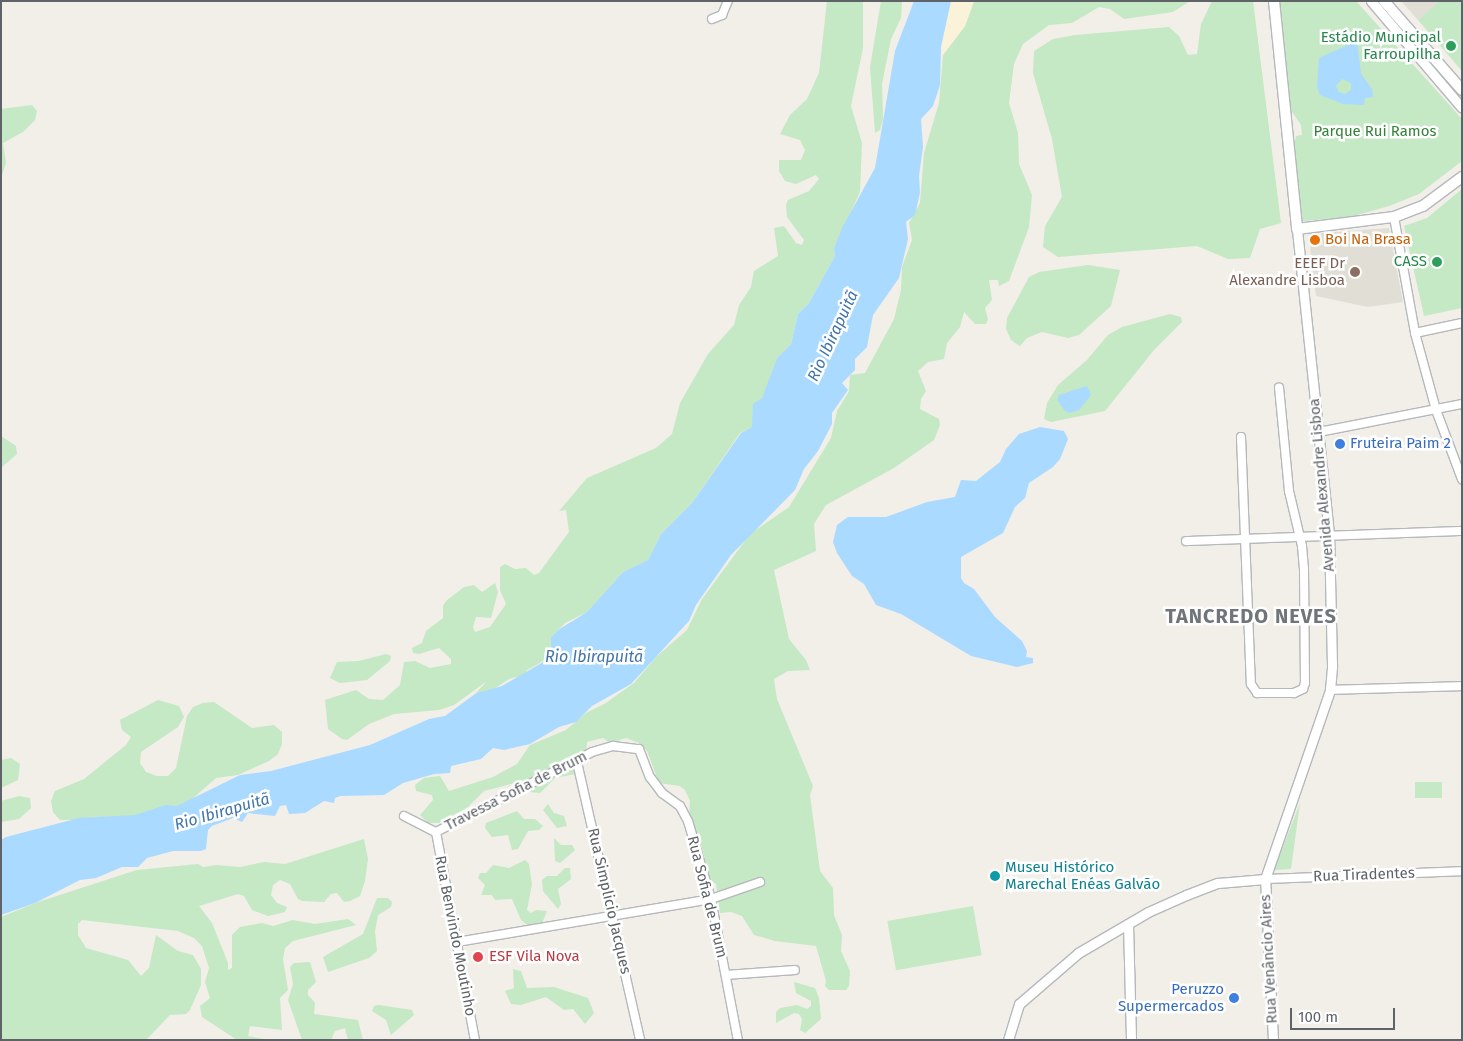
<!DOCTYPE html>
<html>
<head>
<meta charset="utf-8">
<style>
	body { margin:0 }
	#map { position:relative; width:1463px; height:1041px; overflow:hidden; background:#f1efe8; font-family:"Fira Sans",sans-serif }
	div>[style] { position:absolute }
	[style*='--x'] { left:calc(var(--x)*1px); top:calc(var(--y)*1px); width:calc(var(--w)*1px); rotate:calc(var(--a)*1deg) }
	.education>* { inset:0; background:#e1ded6 }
	.green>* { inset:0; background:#c5e8c5; transform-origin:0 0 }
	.sand>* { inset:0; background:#fbf3d9 }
	.water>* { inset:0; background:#aadaff }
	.roads { filter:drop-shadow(1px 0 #b5b8bc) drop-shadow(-1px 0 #b5b8bc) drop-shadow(0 1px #b5b8bc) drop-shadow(0 -1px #b5b8bc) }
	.minor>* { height:8px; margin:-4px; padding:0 4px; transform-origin:4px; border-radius:4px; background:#fff }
	.tertiary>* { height:9px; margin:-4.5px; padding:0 4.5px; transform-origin:4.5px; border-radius:4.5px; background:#fff }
	.secondary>* { height:10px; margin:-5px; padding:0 5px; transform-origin:5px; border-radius:5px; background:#fff }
	.dots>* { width:14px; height:14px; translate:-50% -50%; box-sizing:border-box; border:2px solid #fff; border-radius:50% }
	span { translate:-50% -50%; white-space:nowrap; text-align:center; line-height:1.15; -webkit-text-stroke:5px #fff; paint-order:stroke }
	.leisure-label { font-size:15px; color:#27864d }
	.right { translate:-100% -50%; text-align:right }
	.park-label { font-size:15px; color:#348238 }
	.food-label { font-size:15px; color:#c56008 }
	.left { translate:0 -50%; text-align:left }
	.education-label { font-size:15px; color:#785e54 }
	.shop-label { font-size:15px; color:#366cbe }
	.street-label { font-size:15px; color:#5f6368 }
	.culture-label { font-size:15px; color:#0d838f }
	.health-label { font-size:15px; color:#be3a42 }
	.water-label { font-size:16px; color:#4174aa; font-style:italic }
	.district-label { font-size:20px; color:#70757a; font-weight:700; letter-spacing:1px }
	.frame { position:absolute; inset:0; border:2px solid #5f6368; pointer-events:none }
	.scale { position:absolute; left:1290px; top:1008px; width:105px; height:22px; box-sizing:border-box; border:2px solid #5f6368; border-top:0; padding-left:6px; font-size:15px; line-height:18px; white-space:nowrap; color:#5f6368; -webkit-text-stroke:4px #fff; paint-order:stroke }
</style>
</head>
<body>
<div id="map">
	<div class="education">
		<i style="clip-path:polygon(1401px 1px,1439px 1px,1418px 20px)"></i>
		<i style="clip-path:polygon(1389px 228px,1403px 302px,1368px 307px,1316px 296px,1310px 247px,1323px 245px,1321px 233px)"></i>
	</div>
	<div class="green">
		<i style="clip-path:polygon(827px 1px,863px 1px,863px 48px,851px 106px,862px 143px,860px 192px,834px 248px,835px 256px,809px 303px,798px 314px,791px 344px,777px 358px,752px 427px,740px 433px,692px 503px,661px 534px,648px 560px,623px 572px,587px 612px,565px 623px,551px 637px,551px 652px,545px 660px,527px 670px,525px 675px,509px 679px,491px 691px,475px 694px,487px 681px,454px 705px,439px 710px,394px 714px,369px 724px,347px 740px,342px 739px,328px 729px,325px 700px,356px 690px,369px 699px,383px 700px,400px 685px,404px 662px,415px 661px,430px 668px,451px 664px,451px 659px,439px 648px,419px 654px,413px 653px,412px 648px,422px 643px,426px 631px,443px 618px,443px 606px,446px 601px,464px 587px,474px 585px,482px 592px,495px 583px,498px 592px,491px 618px,476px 617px,473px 627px,475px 632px,490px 627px,506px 604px,500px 590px,500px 567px,505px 564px,515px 569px,526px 568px,534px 575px,539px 573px,569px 532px,566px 510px,559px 511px,587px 478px,656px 448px,672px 434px,680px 403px,708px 354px,734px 325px,739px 305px,751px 287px,754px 271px,778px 256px,774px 228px,784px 226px,796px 243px,802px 245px,804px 240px,787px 217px,786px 205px,788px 200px,809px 191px,819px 179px,816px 175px,796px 184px,785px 181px,779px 171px,779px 160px,801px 160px,805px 150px,800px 140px,780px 134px,790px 115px,807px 99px,819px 73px)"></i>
		<i style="clip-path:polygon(881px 1px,902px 1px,901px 18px,891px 39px,882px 84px,883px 119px,880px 130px,875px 133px,870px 67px)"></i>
		<i style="clip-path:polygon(974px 1px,1190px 1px,1173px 12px,1124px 19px,1110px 9px,1099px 7px,1072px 23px,1049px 25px,1023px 44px,1014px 64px,1009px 103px,1018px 133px,1019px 164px,1032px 195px,1029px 227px,1009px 281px,999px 286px,998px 280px,989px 280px,992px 300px,985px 308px,988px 319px,986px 324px,975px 324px,964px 312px,960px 327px,947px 343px,944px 359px,928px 362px,918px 371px,926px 391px,921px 399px,920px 409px,939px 419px,940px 425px,934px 440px,894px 468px,826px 505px,814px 524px,816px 551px,774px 570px,789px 639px,806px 660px,810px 670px,788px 671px,774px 679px,777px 699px,813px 786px,810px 795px,820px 871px,833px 888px,834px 915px,842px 935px,841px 951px,850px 971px,849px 986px,846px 990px,829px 990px,825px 986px,826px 981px,816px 946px,775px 941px,754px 935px,742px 916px,731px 912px,720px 913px,716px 884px,711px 881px,699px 837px,689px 818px,690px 801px,685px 790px,680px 786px,659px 783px,647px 751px,639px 743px,626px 738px,610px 743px,603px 738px,587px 742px,586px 759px,576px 763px,575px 774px,555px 778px,540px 793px,529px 792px,522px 781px,484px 791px,468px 807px,439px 823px,428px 823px,420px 815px,433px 800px,432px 795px,416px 791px,415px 785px,424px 778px,440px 776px,449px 791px,493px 777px,517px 764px,530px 745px,566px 730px,586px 713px,606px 703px,634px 683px,656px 657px,687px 630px,702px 599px,750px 534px,789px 507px,831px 438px,837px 411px,849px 391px,850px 375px,865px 373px,894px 319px,901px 290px,902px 267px,912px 240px,909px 223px,920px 203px,924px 153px,939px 103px,943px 55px,965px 26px)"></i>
		<i style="clip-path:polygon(1212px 1px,1253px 1px,1281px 223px,1260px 229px,1250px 258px,1228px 259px,1197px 246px,1058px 257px,1043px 247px,1045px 226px,1062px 197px,1052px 139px,1033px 73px,1034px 51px,1053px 39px,1075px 35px,1169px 27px,1179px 36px,1188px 55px,1197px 54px,1201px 24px)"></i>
		<i style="clip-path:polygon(1274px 1px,1356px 1px,1462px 119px,1462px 161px,1419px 194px,1389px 206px,1350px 217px,1303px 221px,1298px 209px,1293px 153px,1296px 136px,1302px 135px,1301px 125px,1289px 107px,1284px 86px,1287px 78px,1281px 68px)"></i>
		<i style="clip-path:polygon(1439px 1px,1462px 1px,1462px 71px,1418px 20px)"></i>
		<i style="left:1396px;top:19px;width:101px;height:4px;rotate:49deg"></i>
		<i style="clip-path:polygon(32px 105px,37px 111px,35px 120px,23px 132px,3px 143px,6px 163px,1px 178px,1px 109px)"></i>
		<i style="clip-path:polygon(1462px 189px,1462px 308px,1424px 316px,1404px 226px,1427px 218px)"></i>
		<i style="clip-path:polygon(1088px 265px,1120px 270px,1111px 306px,1079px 335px,1068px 338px,1042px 332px,1027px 338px,1020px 346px,1011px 340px,1006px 329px,1007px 318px,1029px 277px,1039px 272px)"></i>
		<i style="clip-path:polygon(1170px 314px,1181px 317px,1182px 322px,1154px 350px,1105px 411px,1051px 422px,1044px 419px,1047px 403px,1058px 385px,1087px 360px,1108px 335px,1122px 327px)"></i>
		<i style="clip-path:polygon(1px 436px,16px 446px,17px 454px,1px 468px)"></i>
		<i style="clip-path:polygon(386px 654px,391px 656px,390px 661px,367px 680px,340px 683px,330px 678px,337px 662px,359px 661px)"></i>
		<i style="clip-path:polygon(158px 700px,179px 706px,184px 717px,178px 727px,141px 752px,140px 763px,146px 772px,157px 776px,168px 776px,176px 768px,187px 716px,193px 707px,203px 703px,214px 702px,252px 728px,274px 725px,282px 732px,282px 744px,278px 754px,269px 761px,238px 775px,216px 778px,191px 800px,171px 810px,105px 820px,60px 820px,53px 812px,51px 801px,55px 791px,84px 779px,126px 745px,131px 737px,122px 730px,120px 720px)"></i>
		<i style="clip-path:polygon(11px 758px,20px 764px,18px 780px,1px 788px,1px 760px)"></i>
		<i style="left:1442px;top:782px;width:16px;height:27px;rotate:90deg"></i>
		<i style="clip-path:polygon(19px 796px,30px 798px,31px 808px,19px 819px,1px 822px,1px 801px)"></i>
		<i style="clip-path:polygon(1300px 803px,1291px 869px,1274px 870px)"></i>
		<i style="clip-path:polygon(548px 804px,554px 813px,564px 816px,567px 826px,557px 828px,543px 810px)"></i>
		<i style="clip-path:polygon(517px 811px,524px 819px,535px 819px,543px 826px,539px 830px,528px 831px,518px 849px,512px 850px,508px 835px,492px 837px,485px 828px,486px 823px)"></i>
		<i style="clip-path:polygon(554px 838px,561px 845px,572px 845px,575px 850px,560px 863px,555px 861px)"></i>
		<i style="clip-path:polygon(364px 839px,368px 859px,365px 881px,360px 896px,350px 901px,344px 902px,337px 893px,331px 894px,324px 902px,302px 901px,298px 899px,290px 884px,280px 880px,273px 885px,271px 895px,277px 903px,287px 907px,285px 912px,268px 916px,252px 910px,244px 896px,238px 894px,199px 906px,212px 923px,228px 963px,228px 970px,232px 968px,232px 935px,240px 927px,262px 923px,273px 926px,293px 920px,315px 924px,348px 919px,356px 925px,293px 941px,285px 948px,283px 959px,288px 990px,280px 998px,282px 1030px,250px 1026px,248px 1036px,269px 1040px,237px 1040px,202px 1017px,200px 1006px,210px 998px,205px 982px,209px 968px,202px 946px,194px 938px,178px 931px,82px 920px,78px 924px,78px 935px,86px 948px,128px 960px,141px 976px,149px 968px,156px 935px,178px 951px,193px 955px,201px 969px,201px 985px,190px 1010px,186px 1014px,170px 1015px,146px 1040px,1px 1040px,1px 917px,38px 902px,137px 870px,198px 864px,203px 867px,217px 865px,240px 867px,264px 862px,285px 864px)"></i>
		<i style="clip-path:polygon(525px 860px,529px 864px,532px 884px,527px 910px,531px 913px,536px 910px,547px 911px,541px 926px,530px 927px,521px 920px,512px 899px,495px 900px,492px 895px,481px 895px,485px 885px,478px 878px,480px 873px,486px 873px,493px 865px,509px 868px)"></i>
		<i style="clip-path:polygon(565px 868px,570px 868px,571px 879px,558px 889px,561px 904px,558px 909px,543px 891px,542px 880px,547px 876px,557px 876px)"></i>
		<i style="clip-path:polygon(377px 898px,388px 898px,392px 902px,391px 907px,378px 915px,375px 931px,377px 951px,369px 958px,328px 972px,323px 957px,363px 934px)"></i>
		<i style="left:973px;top:906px;width:50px;height:87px;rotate:80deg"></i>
		<i style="clip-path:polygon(310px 962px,316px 982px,308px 990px,308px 995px,315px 1003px,314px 1014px,358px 1020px,363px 1040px,348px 1040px,345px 1028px,335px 1031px,331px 1040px,302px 1040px,288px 1000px,293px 984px,290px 967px,294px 963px)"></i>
		<i style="clip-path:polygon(513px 969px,521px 971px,527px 988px,554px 987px,588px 998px,594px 1013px,585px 1024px,573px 1009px,564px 1010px,546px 997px,521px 1005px,511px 1004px,505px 991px,514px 988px)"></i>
		<i style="clip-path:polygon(794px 982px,815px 988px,819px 998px,821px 1019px,805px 1033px,800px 1030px,802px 1019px,799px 1014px,794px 1013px,776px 1023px,776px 1012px,780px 1008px,797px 1005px,807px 1009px,811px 1006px,811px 1001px,796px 993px)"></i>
		<i style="clip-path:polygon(379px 1005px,412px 1010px,414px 1015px,391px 1035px,386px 1020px,372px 1011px,374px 1006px)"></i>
	</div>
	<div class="sand">
		<i style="clip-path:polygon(951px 1px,974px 1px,965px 26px,943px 55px,941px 47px)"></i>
	</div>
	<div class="water">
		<i style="clip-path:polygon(914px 1px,951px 1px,941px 47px,940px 85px,933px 106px,921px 119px,923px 147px,919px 176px,920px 193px,915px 215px,906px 222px,908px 239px,899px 278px,873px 315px,867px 347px,855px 359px,855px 370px,842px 383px,848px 390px,832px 413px,832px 424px,818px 451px,804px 469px,795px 490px,731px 555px,696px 605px,689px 621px,631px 684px,592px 706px,576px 722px,559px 727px,530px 744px,504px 750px,493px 748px,481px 759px,451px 766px,450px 773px,434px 774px,403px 783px,384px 795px,340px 796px,335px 798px,334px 803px,324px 801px,305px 813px,289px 814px,286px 805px,280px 806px,275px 816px,248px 813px,242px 822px,233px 818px,212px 826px,208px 830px,206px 849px,201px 851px,173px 851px,147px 858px,138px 867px,122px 867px,96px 878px,80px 880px,35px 903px,1px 915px,1px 840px,6px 837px,79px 818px,135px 815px,166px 805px,177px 806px,240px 775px,271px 771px,370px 745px,429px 719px,445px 716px,475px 694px,502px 686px,545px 661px,551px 652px,551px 637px,558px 630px,587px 612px,623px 572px,648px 560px,661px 534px,692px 503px,741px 433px,752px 427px,753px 404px,762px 398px,777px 358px,791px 344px,798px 314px,809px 303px,835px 256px,834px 248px,843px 226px,875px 168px,895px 51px)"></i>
		<i style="clip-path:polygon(evenodd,1357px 41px,1361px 74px,1372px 89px,1373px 97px,1365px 98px,1364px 105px,1343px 104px,1320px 95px,1317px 87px,1319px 58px,1357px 41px,1342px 79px,1351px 83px,1351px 90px,1345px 94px,1339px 92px,1336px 86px,1342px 79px)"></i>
		<i style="clip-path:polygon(1087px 386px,1091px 395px,1079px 410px,1069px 413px,1064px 410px,1057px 399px,1059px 395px)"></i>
		<i style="clip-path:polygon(1040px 427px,1064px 431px,1068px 439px,1060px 459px,1053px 467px,1029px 483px,1025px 498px,1015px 507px,1003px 533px,961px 557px,961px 578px,964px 583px,974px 589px,995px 617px,1022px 641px,1027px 651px,1026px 657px,1033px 658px,1033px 663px,1017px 667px,971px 656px,901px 614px,876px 605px,864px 584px,852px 576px,837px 553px,833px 542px,837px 525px,848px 517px,886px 517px,927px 502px,955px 497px,961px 480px,976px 481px,1000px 462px,1006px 449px,1019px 434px)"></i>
	</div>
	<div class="roads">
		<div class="minor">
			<i style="--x:712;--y:19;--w:11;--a:-22"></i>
			<i style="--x:722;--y:15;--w:15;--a:-67"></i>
			<i style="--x:1394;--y:217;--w:118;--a:79.7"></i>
			<i style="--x:1415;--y:333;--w:80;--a:74.7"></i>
			<i style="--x:1436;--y:410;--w:74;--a:69.4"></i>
			<i style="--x:1415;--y:333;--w:48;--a:-12"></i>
			<i style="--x:1319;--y:432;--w:146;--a:-11.1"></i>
			<i style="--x:1241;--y:437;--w:247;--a:87.7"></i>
			<i style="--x:1251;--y:684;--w:11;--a:56"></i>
			<i style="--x:1257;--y:693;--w:37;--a:0"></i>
			<i style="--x:1294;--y:693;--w:10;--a:-24"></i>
			<i style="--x:1303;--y:689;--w:6;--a:-72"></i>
			<i style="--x:1305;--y:683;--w:114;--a:-90.5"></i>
			<i style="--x:1304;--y:569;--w:23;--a:-95"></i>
			<i style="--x:1302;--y:546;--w:57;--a:-103.3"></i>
			<i style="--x:1289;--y:491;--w:104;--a:-95.5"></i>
			<i style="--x:1186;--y:541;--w:276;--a:-2.1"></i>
			<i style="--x:1330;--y:690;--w:132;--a:-1.7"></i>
			<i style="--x:577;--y:762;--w:285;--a:77.2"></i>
			<i style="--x:404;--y:816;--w:36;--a:27"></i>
			<i style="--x:436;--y:832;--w:175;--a:-27.1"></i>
			<i style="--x:592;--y:752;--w:22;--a:-16"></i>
			<i style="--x:613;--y:746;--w:26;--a:7"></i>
			<i style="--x:639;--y:749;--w:30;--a:69"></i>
			<i style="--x:650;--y:777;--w:20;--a:53"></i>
			<i style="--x:662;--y:793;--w:22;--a:36"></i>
			<i style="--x:680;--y:806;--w:17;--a:62"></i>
			<i style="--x:688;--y:821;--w:81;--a:73.6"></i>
			<i style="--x:711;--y:899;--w:144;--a:79.2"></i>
			<i style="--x:436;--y:832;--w:212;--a:79.4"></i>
			<i style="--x:1265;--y:879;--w:197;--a:-2.3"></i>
			<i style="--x:457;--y:942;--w:258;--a:-9.6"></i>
			<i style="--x:711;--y:899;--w:52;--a:-19.1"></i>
			<i style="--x:726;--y:975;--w:69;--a:-4.1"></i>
		</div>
		<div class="tertiary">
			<i style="--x:1371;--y:1;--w:140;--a:49.6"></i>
			<i style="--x:1128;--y:924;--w:116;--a:88.5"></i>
			<i style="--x:1008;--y:1040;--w:38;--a:-73"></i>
			<i style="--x:1019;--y:1004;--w:78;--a:-40.8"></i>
			<i style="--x:1078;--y:953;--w:81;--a:-30.4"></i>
			<i style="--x:1148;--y:912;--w:42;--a:-24.1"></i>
			<i style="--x:1186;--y:895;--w:34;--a:-21"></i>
			<i style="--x:1218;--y:883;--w:47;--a:-4.9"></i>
			<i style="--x:1273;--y:1040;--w:161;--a:-92.8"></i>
			<i style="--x:1265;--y:879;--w:200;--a:-71"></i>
			<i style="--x:1330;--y:690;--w:25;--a:-85"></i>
			<i style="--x:1332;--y:665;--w:131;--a:-91.3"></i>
			<i style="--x:1329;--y:534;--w:307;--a:-96"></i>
		</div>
		<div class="secondary">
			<i style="--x:1274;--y:1;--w:229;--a:84.2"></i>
			<i style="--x:1297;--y:229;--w:98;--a:-7.1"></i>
			<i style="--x:1394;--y:217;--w:31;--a:-21"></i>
			<i style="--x:1423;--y:206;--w:49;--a:-36.6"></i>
			<i style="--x:1384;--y:1;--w:118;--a:48.8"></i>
		</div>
	</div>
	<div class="dots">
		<i style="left:1451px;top:46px;background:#2e9e5b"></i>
		<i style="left:1315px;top:240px;background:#e8710a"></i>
		<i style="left:1437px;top:262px;background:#2e9e5b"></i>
		<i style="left:1355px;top:272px;background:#8d6e63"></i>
		<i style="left:1340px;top:444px;background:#3f7fe0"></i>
		<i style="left:995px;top:876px;background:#0f9aa8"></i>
		<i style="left:478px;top:957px;background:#e0444e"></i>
		<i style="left:1234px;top:998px;background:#3f7fe0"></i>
	</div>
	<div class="leisure-label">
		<span class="right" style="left:1441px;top:46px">Estádio Municipal<br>Farroupilha</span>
		<span class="right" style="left:1427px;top:262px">CASS</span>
	</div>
	<div class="park-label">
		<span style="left:1375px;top:132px">Parque Rui Ramos</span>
	</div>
	<div class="food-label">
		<span class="left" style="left:1325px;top:240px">Boi Na Brasa</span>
	</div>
	<div class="education-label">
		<span class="right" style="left:1345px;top:272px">EEEF Dr<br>Alexandre Lisboa</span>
	</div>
	<div class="shop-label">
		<span class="left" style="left:1350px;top:444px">Fruteira Paim 2</span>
		<span class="right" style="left:1224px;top:998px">Peruzzo<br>Supermercados</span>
	</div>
	<div class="street-label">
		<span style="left:1322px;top:485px;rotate:-95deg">Avenida Alexandre Lisboa</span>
		<span style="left:516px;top:791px;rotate:-27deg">Travessa Sofia de Brum</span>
		<span style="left:1364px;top:875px;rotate:-2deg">Rua Tiradentes</span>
		<span style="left:707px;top:897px;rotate:76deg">Rua Sofia de Brum</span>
		<span style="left:609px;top:901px;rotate:77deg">Rua Simplicio Jacques</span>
		<span style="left:455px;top:936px;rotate:79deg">Rua Benvindo Moutinho</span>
		<span style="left:1269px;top:959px;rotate:-93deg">Rua Venâncio Aires</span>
	</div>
	<div class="culture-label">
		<span class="left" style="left:1005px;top:876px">Museu Histórico<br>Marechal Enéas Galvão</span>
	</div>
	<div class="health-label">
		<span class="left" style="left:489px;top:957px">ESF Vila Nova</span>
	</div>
	<div class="water-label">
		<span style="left:833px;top:336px;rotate:-65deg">Rio Ibirapuitã</span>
		<span style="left:594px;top:657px">Rio Ibirapuitã</span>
		<span style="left:222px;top:812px;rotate:-16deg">Rio Ibirapuitã</span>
	</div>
	<div class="district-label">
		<span style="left:1251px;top:616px">TANCREDO NEVES</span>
	</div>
	<div class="frame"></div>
	<div class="scale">100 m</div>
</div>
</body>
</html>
